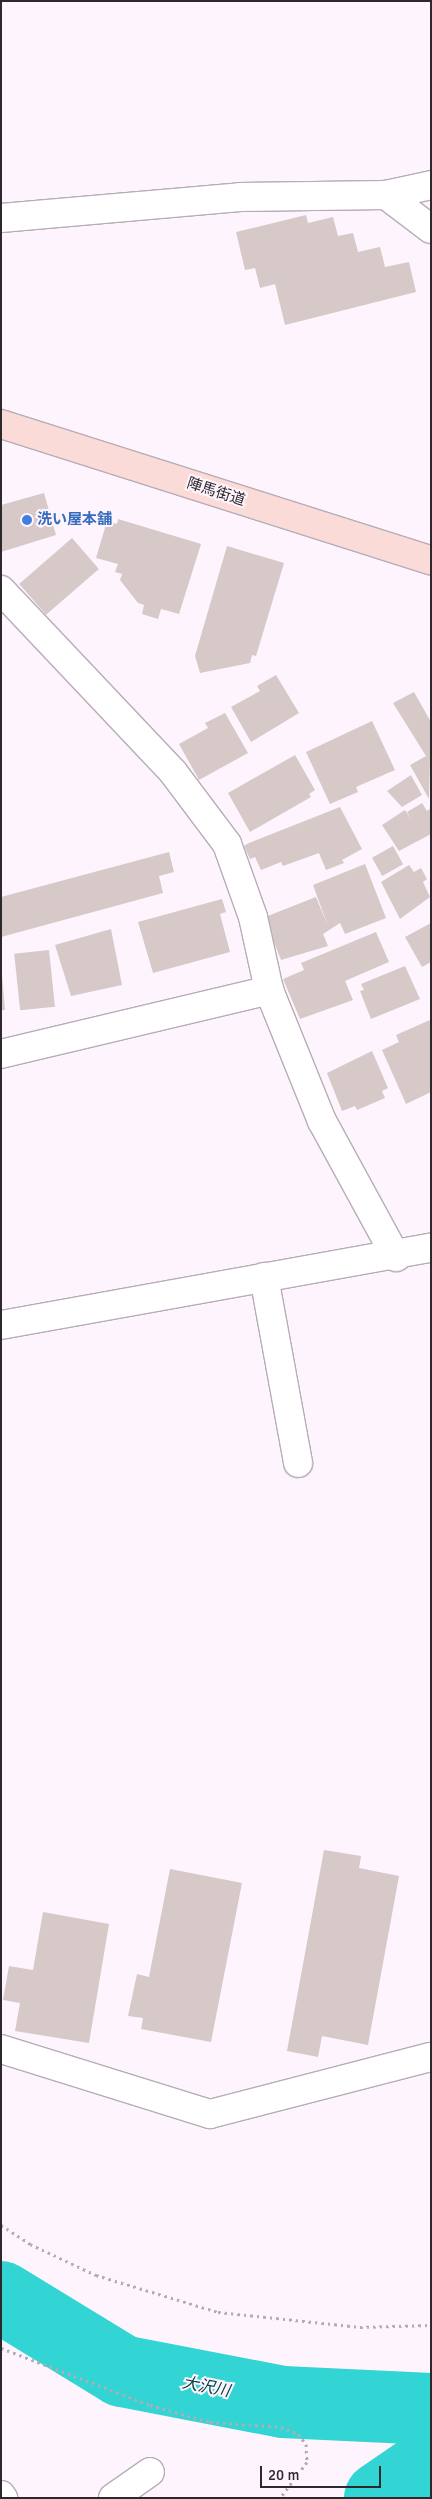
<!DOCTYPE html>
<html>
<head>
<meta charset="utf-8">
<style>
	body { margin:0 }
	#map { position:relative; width:432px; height:2499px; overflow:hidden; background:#fef4fd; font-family:Signika,"Noto Sans JP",sans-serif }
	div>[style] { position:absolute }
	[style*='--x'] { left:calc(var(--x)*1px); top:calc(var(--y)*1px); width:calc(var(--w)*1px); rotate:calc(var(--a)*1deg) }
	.river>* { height:72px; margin:-36px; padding:0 36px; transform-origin:36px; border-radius:36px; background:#33d4d4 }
	.building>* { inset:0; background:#d6c9c7; transform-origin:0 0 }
	.path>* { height:3px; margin-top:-1.5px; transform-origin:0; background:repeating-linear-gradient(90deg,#b4acb3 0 2.5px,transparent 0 6.5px) }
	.roads { filter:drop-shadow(1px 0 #b6adb6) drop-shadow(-1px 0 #b6adb6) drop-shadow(0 1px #b6adb6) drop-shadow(0 -1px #b6adb6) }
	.street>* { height:28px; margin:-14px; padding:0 14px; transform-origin:14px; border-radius:14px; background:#fff }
	.secondary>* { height:28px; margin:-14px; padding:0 14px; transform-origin:14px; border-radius:14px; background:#fadbd8 }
	.dots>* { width:14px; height:14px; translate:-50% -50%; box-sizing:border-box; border:2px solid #fef4fd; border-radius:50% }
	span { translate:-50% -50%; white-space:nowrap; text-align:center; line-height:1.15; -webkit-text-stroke:4px #fef4fd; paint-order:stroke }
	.street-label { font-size:15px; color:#2c282b }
	.shop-label { font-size:15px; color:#366cbe; font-weight:700 }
	.left { translate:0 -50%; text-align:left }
	.water-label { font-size:16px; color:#004646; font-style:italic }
	.frame { position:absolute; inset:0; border:2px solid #2c282b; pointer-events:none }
	.scale { position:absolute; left:260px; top:2466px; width:121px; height:22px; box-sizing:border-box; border:2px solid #2c282b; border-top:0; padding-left:6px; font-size:15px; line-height:18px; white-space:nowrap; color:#2c282b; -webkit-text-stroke:4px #fef4fd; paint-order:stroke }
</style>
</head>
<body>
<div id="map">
	<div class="river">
		<i style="--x:1;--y:2297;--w:142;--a:31.4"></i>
		<i style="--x:122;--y:2371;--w:164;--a:10.9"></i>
		<i style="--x:283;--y:2402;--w:148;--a:2.7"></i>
		<i style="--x:380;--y:2498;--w:62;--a:-34.5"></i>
	</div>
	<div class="building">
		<i style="clip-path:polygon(306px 215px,308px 223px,333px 217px,338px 236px,353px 233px,358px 252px,380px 247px,385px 267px,409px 262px,416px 292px,285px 325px,275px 284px,260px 288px,255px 268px,245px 270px,236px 232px)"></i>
		<i style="clip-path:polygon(44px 493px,56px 535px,1px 552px,1px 505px)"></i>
		<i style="clip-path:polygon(118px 519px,201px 544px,179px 614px,161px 609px,158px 619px,142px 614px,144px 605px,138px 603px,120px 580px,122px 574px,115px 572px,118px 564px,96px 558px,107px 521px,117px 524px)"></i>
		<i style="left:72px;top:538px;width:41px;height:70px;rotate:49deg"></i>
		<i style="clip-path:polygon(227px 546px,284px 563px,256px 656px,252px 655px,250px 663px,200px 673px,195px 656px)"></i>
		<i style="clip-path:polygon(276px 675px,299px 713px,251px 742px,231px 707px,260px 691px,257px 686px)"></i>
		<i style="clip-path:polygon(414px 692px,431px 722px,429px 799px,410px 765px,426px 756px,393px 703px)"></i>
		<i style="clip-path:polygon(225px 713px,248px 753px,199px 780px,179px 744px,208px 728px,205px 723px)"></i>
		<i style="clip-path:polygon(372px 721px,395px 770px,356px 787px,358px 792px,330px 804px,306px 752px)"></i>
		<i style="clip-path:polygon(295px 755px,315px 790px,309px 794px,311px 797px,250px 832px,228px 793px)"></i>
		<i style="clip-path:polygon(411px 775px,422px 795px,402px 807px,387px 791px)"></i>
		<i style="clip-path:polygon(422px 803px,427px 811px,431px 808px,431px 834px,399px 851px,382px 825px,405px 810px,412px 821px,407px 812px)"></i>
		<i style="clip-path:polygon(340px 807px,362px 849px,342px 860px,344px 863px,326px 870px,319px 853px,283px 866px,281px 862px,261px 870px,255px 857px,250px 859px,244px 846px,249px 843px)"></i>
		<i style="left:393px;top:846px;width:21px;height:24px;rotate:61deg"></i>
		<i style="clip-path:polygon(169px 852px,174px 872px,159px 876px,163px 893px,1px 937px,1px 897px)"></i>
		<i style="clip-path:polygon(365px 864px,386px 918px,345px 934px,340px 923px,323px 934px,328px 946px,281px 960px,274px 942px,271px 943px,265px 917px,316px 897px,328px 926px,313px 885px)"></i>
		<i style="clip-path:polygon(409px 865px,414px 872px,421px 868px,427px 879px,423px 882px,430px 897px,400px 919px,381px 882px)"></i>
		<i style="clip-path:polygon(222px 899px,226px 912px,220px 914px,230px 952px,153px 973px,138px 922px)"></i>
		<i style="clip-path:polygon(431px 923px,431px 962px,422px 967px,405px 937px)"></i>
		<i style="clip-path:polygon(111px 929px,122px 985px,71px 996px,55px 945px)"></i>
		<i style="clip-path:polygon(376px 932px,389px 962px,345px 981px,353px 1000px,300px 1019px,283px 979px,304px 970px,301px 963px)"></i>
		<i style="left:49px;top:950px;width:57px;height:35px;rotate:84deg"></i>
		<i style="clip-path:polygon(1px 963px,5px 1010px,1px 1010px)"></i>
		<i style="clip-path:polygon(405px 966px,420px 999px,371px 1019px,360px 991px,364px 990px,361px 984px)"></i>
		<i style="clip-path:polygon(430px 1020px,431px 1092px,406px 1104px,382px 1050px,399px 1042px,396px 1035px)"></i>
		<i style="clip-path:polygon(372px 1051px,388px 1088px,382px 1091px,385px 1098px,357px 1110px,355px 1106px,342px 1111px,327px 1073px)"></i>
		<i style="clip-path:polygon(324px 1850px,361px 1856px,359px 1868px,399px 1876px,368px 2045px,322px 2036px,318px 2057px,287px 2051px)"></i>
		<i style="clip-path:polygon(170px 1869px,242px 1883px,211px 2042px,141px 2029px,143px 2018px,128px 2016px,137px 1974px,149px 1977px)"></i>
		<i style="clip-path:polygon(43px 1912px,109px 1924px,89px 2043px,15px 2031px,20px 2003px,3px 2000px,9px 1966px,33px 1970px)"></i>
	</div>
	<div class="path">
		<i style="--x:1;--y:2225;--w:35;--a:33"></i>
		<i style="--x:30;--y:2244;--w:73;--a:25.2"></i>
		<i style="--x:96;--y:2275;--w:127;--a:16.9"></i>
		<i style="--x:218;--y:2312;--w:143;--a:6"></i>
		<i style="--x:360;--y:2327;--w:71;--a:-1.6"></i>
		<i style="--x:1;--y:2348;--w:160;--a:20.9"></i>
		<i style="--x:150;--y:2405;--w:62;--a:15.8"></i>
		<i style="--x:210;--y:2422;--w:71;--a:4"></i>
		<i style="--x:281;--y:2427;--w:18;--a:22"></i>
		<i style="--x:298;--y:2434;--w:13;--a:51"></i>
		<i style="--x:306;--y:2444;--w:18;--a:87"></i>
		<i style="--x:307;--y:2462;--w:45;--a:126.9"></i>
	</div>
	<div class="roads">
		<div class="street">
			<i style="--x:386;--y:195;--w:56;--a:37.1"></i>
			<i style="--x:1;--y:218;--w:240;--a:-5"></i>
			<i style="--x:240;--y:197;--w:146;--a:-0.8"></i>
			<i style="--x:386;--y:195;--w:46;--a:-12.5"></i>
			<i style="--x:1;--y:590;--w:250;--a:46.6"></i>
			<i style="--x:173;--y:772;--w:90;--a:53.1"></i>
			<i style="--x:227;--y:844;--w:77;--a:70.4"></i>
			<i style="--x:253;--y:917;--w:75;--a:77.6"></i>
			<i style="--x:269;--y:990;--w:141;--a:68"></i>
			<i style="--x:322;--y:1121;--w:155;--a:61.4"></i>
			<i style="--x:1;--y:1054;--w:276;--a:-13.4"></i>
			<i style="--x:264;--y:1277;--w:189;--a:79.6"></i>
			<i style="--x:1;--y:1325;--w:437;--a:-10.2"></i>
			<i style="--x:1;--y:2049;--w:219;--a:17.3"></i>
			<i style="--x:210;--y:2114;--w:228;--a:-14.5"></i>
			<i style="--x:1;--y:2495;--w:4;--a:56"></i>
			<i style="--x:113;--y:2498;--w:45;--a:-35.1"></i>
		</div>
		<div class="secondary">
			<i style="--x:1;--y:424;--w:451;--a:17.6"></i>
		</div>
	</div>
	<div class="dots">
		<i style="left:27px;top:520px;background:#3f7fe0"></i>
	</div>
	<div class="street-label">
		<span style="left:216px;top:492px;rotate:18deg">陣馬街道</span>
	</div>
	<div class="shop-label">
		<span class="left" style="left:37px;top:520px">洗い屋本舗</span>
	</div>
	<div class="water-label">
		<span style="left:206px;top:2387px;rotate:11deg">大沢川</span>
	</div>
	<div class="frame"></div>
	<div class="scale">20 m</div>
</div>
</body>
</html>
